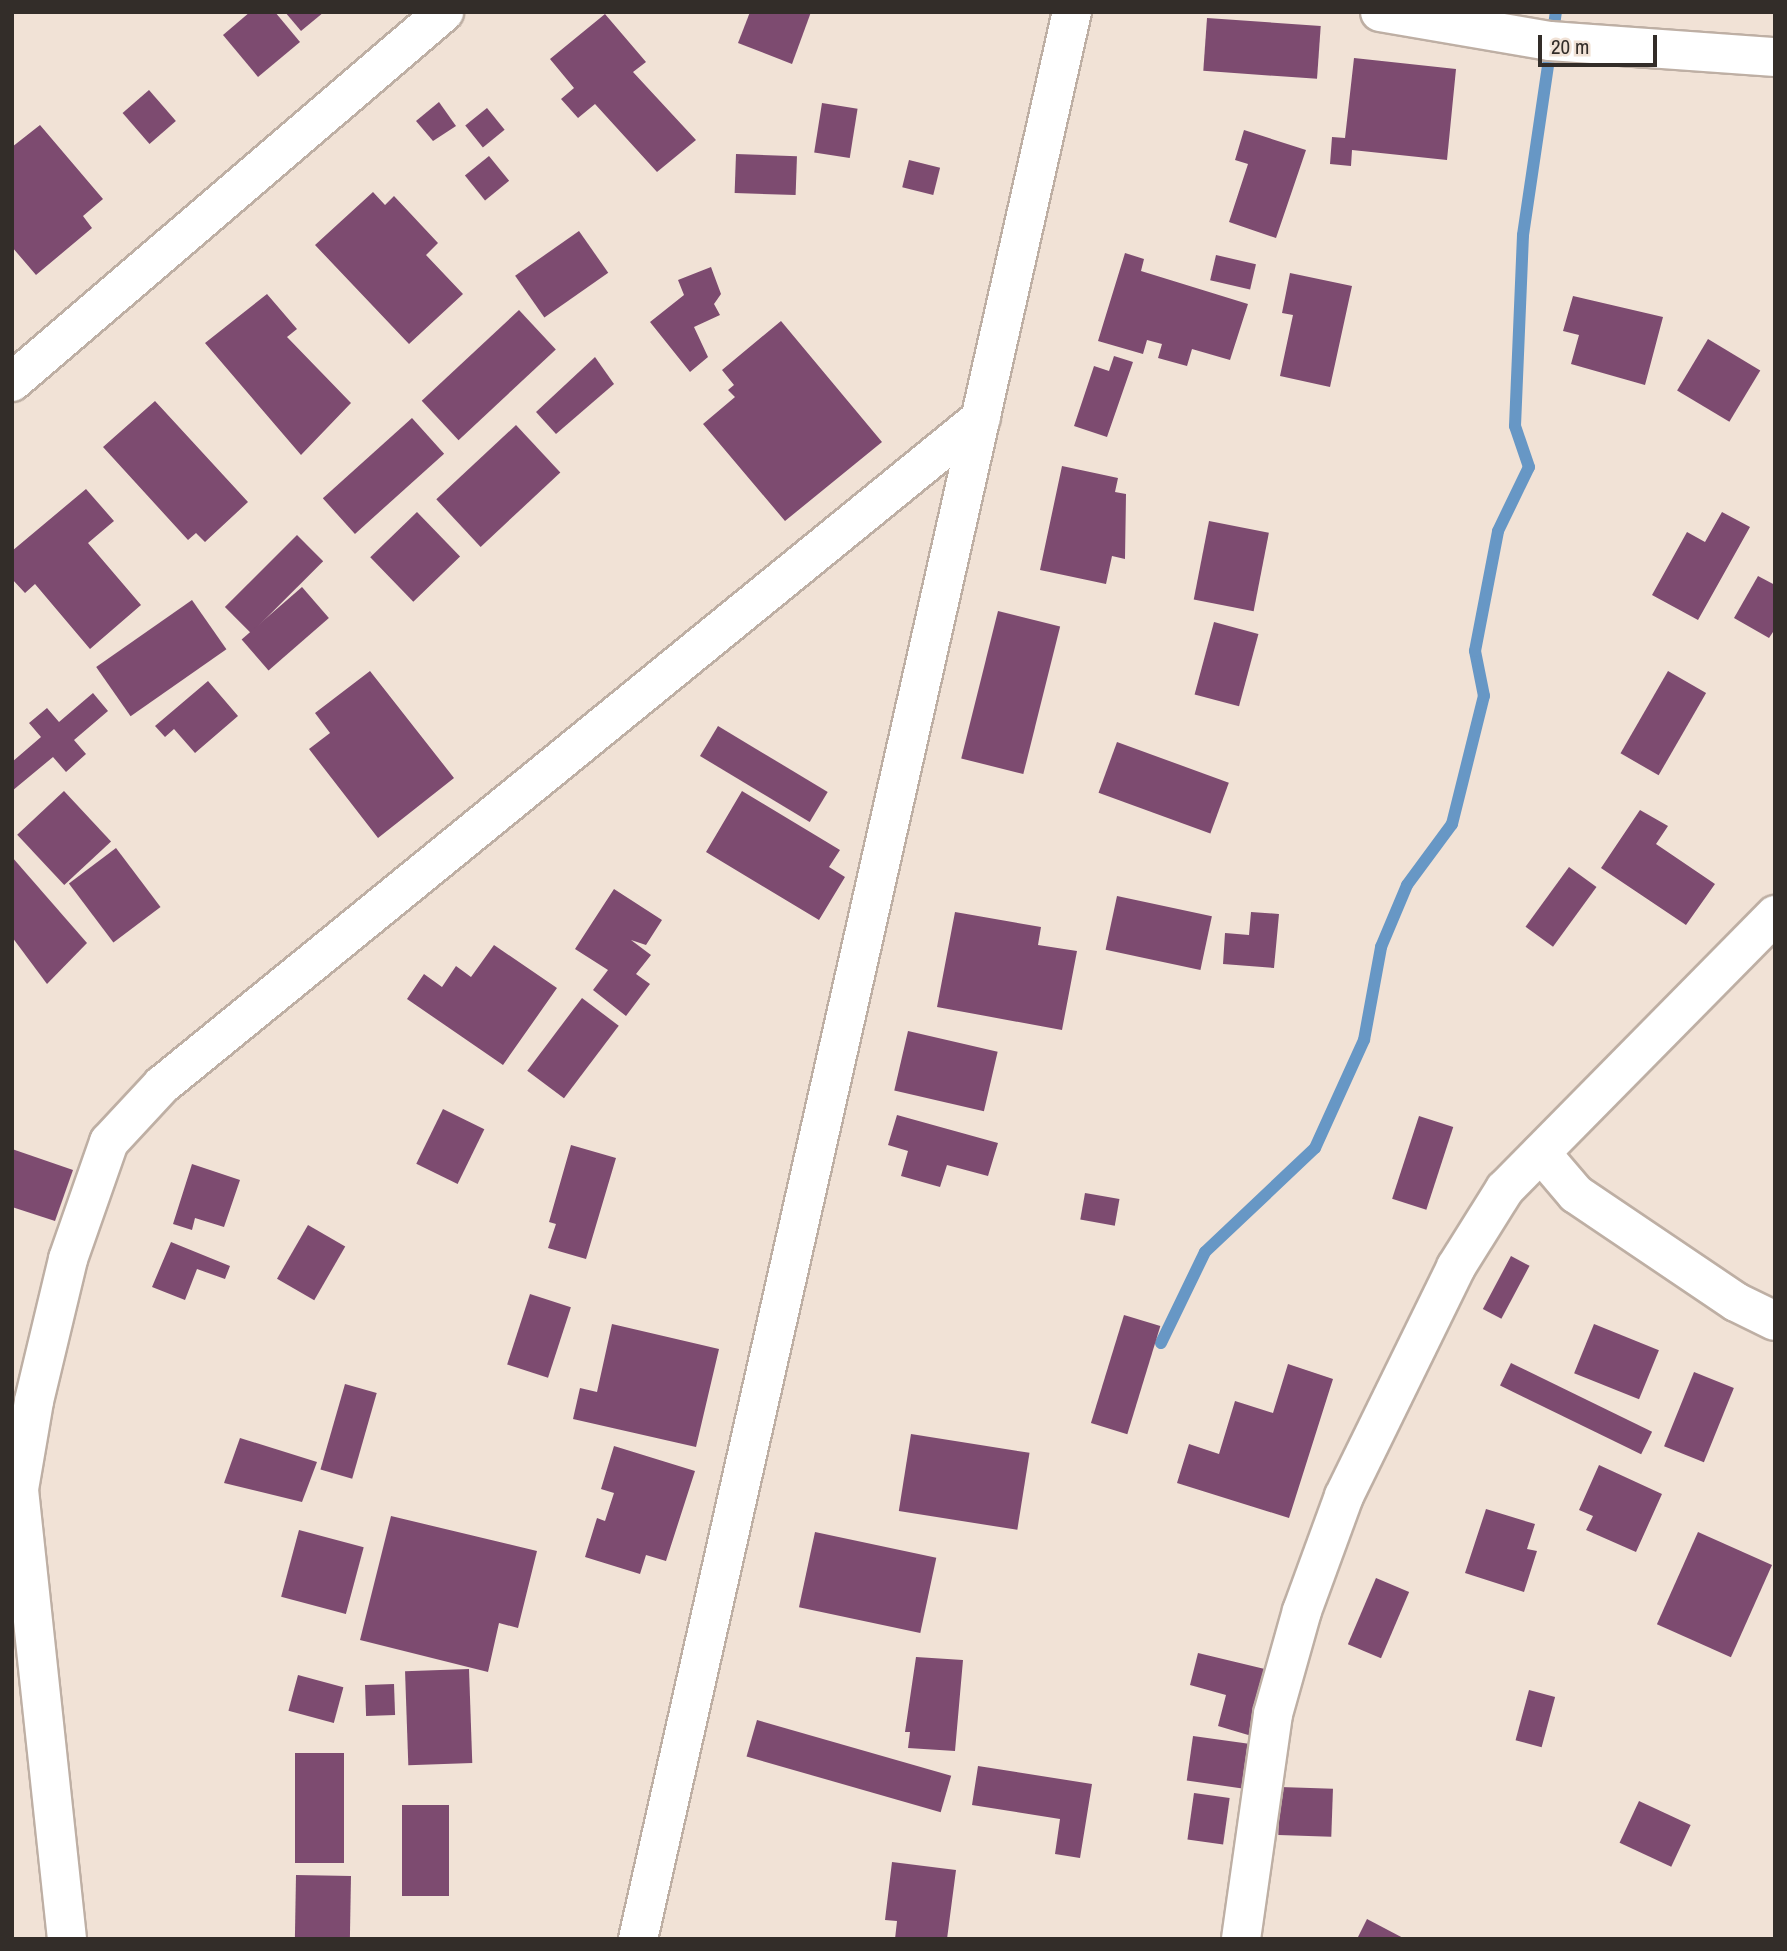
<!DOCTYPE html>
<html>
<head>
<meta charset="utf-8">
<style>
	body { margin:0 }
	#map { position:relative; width:1787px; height:1951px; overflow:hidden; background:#f1e2d6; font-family:"Archivo Narrow",sans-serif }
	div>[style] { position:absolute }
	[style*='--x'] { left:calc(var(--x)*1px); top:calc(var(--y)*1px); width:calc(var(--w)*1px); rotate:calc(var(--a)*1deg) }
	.stream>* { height:12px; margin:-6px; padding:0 6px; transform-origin:6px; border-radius:6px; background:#6797c5 }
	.building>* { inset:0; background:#7d4b70; transform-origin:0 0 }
	.roads { filter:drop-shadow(2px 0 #beafa4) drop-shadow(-2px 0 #beafa4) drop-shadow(0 2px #beafa4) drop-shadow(0 -2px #beafa4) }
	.street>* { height:38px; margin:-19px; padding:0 19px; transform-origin:19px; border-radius:19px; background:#fff }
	span { translate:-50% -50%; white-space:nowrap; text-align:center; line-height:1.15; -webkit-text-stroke:7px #f1e2d6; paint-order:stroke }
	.frame { position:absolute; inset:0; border:14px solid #332d29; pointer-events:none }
	.scale { position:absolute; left:1538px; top:35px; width:119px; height:32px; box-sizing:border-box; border:4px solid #332d29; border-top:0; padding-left:9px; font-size:21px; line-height:24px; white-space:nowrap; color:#332d29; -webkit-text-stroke:5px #f1e2d6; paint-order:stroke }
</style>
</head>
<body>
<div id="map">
	<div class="stream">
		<i style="--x:1161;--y:1343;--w:101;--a:-64.2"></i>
		<i style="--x:1205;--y:1252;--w:151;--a:-43.4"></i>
		<i style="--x:1315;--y:1148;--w:119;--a:-65.6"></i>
		<i style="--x:1364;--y:1040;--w:95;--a:-79.6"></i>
		<i style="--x:1381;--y:947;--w:67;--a:-67.2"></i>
		<i style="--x:1407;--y:885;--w:76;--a:-53.6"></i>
		<i style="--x:1452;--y:824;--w:132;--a:-76"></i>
		<i style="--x:1484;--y:696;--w:46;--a:-101.3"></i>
		<i style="--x:1475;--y:651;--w:122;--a:-79.1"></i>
		<i style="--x:1498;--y:531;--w:71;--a:-64.2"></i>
		<i style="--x:1529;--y:467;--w:43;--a:-108.9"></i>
		<i style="--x:1515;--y:426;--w:191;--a:-87.6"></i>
		<i style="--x:1523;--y:235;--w:225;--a:-81.6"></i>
	</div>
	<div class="building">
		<i style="clip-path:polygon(250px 12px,275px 12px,300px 42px,258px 77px,223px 35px)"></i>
		<i style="clip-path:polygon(285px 12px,324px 12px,301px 31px)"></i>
		<i style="clip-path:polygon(750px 12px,811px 12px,792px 64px,738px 43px)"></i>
		<i style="clip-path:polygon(605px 14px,646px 62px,633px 72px,696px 140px,657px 172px,595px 104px,578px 118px,561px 99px,574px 88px,550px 59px)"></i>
		<i style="left:1207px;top:18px;width:114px;height:53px;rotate:4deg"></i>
		<i style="clip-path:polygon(1354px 58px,1456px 69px,1447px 160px,1352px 150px,1351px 166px,1330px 164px,1332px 137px,1345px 138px)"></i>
		<i style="left:149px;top:90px;width:41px;height:35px;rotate:49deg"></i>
		<i style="clip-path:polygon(439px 102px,456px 126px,433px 141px,416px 121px)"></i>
		<i style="left:822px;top:103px;width:36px;height:50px;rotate:9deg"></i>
		<i style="left:487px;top:108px;width:28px;height:28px;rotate:51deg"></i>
		<i style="clip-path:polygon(40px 125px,103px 199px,83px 216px,92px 228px,36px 275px,12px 247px,12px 147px)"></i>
		<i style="clip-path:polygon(1244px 130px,1306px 150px,1276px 238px,1229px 222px,1248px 164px,1235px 160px)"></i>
		<i style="left:736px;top:154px;width:61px;height:39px;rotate:2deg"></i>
		<i style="left:489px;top:156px;width:32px;height:31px;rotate:51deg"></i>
		<i style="left:909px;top:160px;width:32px;height:28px;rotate:14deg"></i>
		<i style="clip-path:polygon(373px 192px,385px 205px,394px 196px,438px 243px,426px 255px,463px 294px,409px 344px,315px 245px)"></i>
		<i style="left:579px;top:231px;width:51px;height:78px;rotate:55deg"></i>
		<i style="clip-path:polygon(1125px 253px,1144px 259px,1141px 271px,1248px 304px,1230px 360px,1192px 349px,1187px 366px,1158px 358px,1162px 344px,1147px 340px,1143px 354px,1098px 341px)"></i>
		<i style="left:1216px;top:255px;width:41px;height:26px;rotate:13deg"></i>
		<i style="clip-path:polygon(711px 267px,721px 294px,714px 304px,720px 315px,694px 327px,708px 357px,690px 372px,650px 322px,684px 295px,678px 280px)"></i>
		<i style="clip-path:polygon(1290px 273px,1352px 286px,1330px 387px,1280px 376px,1293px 315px,1282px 313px)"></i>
		<i style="clip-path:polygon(267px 294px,297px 329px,287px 337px,351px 403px,301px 455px,205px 343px)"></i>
		<i style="clip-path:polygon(1573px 296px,1663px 317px,1645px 385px,1571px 364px,1579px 335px,1563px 331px)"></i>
		<i style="left:519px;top:310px;width:54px;height:133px;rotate:47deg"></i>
		<i style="clip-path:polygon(781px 321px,882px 442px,785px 521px,703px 424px,735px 397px,728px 390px,734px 385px,722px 370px)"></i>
		<i style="left:1708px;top:339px;width:61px;height:60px;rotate:31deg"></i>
		<i style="clip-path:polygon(1114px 356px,1133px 362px,1107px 437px,1074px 426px,1094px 366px,1109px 371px)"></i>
		<i style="clip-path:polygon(595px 357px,614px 384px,556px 434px,536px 412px)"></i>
		<i style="clip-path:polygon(155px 401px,248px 502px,205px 542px,196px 533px,188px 540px,103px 447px)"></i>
		<i style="left:412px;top:418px;width:48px;height:120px;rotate:48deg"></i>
		<i style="left:516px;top:425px;width:65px;height:109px;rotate:47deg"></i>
		<i style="clip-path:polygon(1062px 466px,1118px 478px,1115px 492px,1126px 494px,1125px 559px,1112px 556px,1106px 584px,1040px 570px)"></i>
		<i style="clip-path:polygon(86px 489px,114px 521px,88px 543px,141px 605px,90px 649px,35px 584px,25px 593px,12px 579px,12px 551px)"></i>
		<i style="left:417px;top:512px;width:62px;height:65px;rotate:46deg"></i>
		<i style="clip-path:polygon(1722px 512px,1750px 527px,1698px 620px,1652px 595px,1687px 532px,1705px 542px)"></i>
		<i style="left:1209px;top:521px;width:61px;height:80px;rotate:11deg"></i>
		<i style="left:297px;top:535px;width:37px;height:102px;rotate:45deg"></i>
		<i style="clip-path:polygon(1758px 576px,1775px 585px,1775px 629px,1769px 638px,1734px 618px)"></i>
		<i style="left:302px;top:587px;width:41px;height:80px;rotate:49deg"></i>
		<i style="left:192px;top:600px;width:60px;height:117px;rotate:55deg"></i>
		<i style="left:998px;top:611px;width:64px;height:152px;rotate:14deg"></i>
		<i style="left:1214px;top:622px;width:46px;height:75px;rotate:15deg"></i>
		<i style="clip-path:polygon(370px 671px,454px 778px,378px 838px,309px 749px,330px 733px,315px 713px)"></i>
		<i style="left:1668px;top:671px;width:44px;height:95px;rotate:30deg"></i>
		<i style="clip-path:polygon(208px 681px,238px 716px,195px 753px,174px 729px,165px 737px,155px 726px)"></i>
		<i style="clip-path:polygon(93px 693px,108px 711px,74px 740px,86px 754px,66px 772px,53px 757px,12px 791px,12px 762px,41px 737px,29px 723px,47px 708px,59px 722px)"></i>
		<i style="left:718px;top:726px;width:128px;height:35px;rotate:31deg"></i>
		<i style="left:1117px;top:742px;width:119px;height:54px;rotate:20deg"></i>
		<i style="left:64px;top:791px;width:69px;height:64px;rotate:47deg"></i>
		<i style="clip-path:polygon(742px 791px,840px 850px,829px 867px,845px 877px,819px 920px,706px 852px)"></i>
		<i style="clip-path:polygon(1640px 810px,1668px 826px,1656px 844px,1715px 884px,1686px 925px,1601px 868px)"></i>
		<i style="left:116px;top:848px;width:74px;height:59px;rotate:53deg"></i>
		<i style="clip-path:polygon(12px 857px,87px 943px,47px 984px,12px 937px)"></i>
		<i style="left:1569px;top:867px;width:34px;height:74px;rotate:36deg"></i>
		<i style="clip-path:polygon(614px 889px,662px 920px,646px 945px,631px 940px,651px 955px,636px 974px,650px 984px,626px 1016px,593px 990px,608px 970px,575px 949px)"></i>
		<i style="left:1117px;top:896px;width:97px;height:55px;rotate:12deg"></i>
		<i style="clip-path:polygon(955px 912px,1041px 927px,1038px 945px,1077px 951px,1062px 1030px,937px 1007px)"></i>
		<i style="clip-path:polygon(1251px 912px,1279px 914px,1274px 968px,1223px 964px,1225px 933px,1249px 935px)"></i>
		<i style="clip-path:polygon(494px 945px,557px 988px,503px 1065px,407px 999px,424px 974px,442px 987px,456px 966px,471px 977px)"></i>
		<i style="left:582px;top:998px;width:46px;height:91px;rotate:37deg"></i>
		<i style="left:908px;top:1031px;width:92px;height:61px;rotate:13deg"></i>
		<i style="left:443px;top:1109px;width:46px;height:61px;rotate:26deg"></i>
		<i style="clip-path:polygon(897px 1115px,998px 1143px,988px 1176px,947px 1165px,940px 1187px,901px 1176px,908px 1151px,888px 1145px)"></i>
		<i style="left:1419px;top:1116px;width:36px;height:87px;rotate:18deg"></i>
		<i style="clip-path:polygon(571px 1145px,616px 1158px,586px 1259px,548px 1248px,556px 1224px,549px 1222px)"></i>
		<i style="clip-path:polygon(12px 1149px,73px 1170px,55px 1221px,12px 1207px)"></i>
		<i style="clip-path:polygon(192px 1164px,240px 1180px,224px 1227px,195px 1218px,192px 1230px,173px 1224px)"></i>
		<i style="left:1085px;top:1193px;width:35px;height:27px;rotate:10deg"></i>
		<i style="left:308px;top:1225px;width:43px;height:62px;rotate:30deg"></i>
		<i style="clip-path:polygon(171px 1242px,230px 1266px,225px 1279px,197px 1269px,185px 1300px,152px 1287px)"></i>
		<i style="left:1511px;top:1256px;width:21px;height:60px;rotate:28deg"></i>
		<i style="left:530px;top:1294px;width:43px;height:74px;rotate:18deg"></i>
		<i style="left:1124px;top:1315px;width:38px;height:113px;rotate:17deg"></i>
		<i style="clip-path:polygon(612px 1324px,719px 1349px,696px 1447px,573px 1419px,580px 1388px,597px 1392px)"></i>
		<i style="left:1594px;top:1324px;width:70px;height:53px;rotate:22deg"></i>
		<i style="left:1511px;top:1363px;width:157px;height:25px;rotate:26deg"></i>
		<i style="clip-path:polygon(1288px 1364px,1333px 1379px,1289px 1518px,1177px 1483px,1189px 1444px,1219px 1454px,1235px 1401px,1273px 1413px)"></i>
		<i style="left:1694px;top:1372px;width:43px;height:80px;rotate:22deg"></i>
		<i style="left:345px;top:1384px;width:33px;height:89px;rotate:16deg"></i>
		<i style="left:911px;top:1434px;width:120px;height:78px;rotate:9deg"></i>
		<i style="clip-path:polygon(240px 1438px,317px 1462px,302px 1502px,224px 1483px)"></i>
		<i style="clip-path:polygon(614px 1446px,695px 1471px,666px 1561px,646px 1555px,640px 1574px,585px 1557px,597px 1518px,605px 1521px,614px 1493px,601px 1489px)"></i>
		<i style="clip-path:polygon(1599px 1465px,1662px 1494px,1636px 1552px,1586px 1530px,1593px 1516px,1579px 1510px)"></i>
		<i style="clip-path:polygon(1486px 1509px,1535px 1524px,1527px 1549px,1537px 1551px,1524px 1592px,1465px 1573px)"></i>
		<i style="clip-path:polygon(391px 1516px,537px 1551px,518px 1628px,499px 1623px,488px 1672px,360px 1640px)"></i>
		<i style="left:299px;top:1530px;width:67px;height:69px;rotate:15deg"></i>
		<i style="left:815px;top:1532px;width:124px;height:77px;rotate:12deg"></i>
		<i style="left:1698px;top:1532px;width:81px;height:101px;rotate:24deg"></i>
		<i style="left:1376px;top:1578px;width:36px;height:72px;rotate:23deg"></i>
		<i style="clip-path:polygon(1198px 1653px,1273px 1671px,1255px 1737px,1218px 1726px,1226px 1695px,1190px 1685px)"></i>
		<i style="clip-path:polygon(916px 1657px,963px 1660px,955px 1751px,908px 1748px,910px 1732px,905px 1732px)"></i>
		<i style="left:469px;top:1669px;width:94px;height:64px;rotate:88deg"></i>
		<i style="left:298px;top:1675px;width:47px;height:37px;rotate:15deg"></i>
		<i style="left:394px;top:1684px;width:31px;height:29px;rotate:88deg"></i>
		<i style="left:1529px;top:1690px;width:27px;height:52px;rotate:15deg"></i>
		<i style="left:757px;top:1720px;width:202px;height:38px;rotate:16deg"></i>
		<i style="left:1193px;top:1736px;width:58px;height:45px;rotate:8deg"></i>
		<i style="left:295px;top:1753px;width:49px;height:110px"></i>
		<i style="clip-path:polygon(978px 1766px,1092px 1784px,1080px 1858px,1055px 1854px,1060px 1819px,972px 1805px)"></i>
		<i style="left:1280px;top:1787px;width:53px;height:48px;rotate:2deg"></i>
		<i style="left:1194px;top:1793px;width:36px;height:47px;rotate:8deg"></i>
		<i style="left:1639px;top:1801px;width:57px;height:46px;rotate:25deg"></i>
		<i style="left:402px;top:1805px;width:47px;height:91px"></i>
		<i style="clip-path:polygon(892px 1862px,956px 1870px,947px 1939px,895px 1939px,897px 1921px,885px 1920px)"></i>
		<i style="left:296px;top:1875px;width:55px;height:64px;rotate:1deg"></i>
		<i style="clip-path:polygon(1367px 1919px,1405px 1939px,1357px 1939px)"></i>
	</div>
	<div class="roads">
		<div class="street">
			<i style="--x:1380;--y:12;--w:172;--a:9.7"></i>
			<i style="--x:1550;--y:41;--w:226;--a:4.1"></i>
			<i style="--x:12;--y:382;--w:569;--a:-40.58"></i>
			<i style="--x:1541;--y:1153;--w:54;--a:49.5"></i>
			<i style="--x:1576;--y:1194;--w:193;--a:34"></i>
			<i style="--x:1736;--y:1302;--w:43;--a:26"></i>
			<i style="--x:67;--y:1939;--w:453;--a:-96.1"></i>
			<i style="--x:19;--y:1489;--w:89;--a:-80.3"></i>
			<i style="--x:34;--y:1401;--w:146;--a:-76.5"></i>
			<i style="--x:68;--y:1259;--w:124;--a:-70.7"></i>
			<i style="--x:109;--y:1142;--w:78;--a:-47.1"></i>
			<i style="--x:162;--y:1085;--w:1056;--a:-39.16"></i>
			<i style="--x:638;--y:1939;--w:1975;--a:-77.31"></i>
			<i style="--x:1241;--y:1939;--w:227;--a:-81.9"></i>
			<i style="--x:1273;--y:1714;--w:107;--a:-74.3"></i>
			<i style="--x:1302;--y:1611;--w:122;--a:-69.9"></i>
			<i style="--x:1344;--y:1496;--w:255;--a:-63.9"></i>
			<i style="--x:1456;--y:1267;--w:92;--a:-57.9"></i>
			<i style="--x:1505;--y:1189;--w:385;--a:-45.4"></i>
		</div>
	</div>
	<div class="frame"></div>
	<div class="scale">20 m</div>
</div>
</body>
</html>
